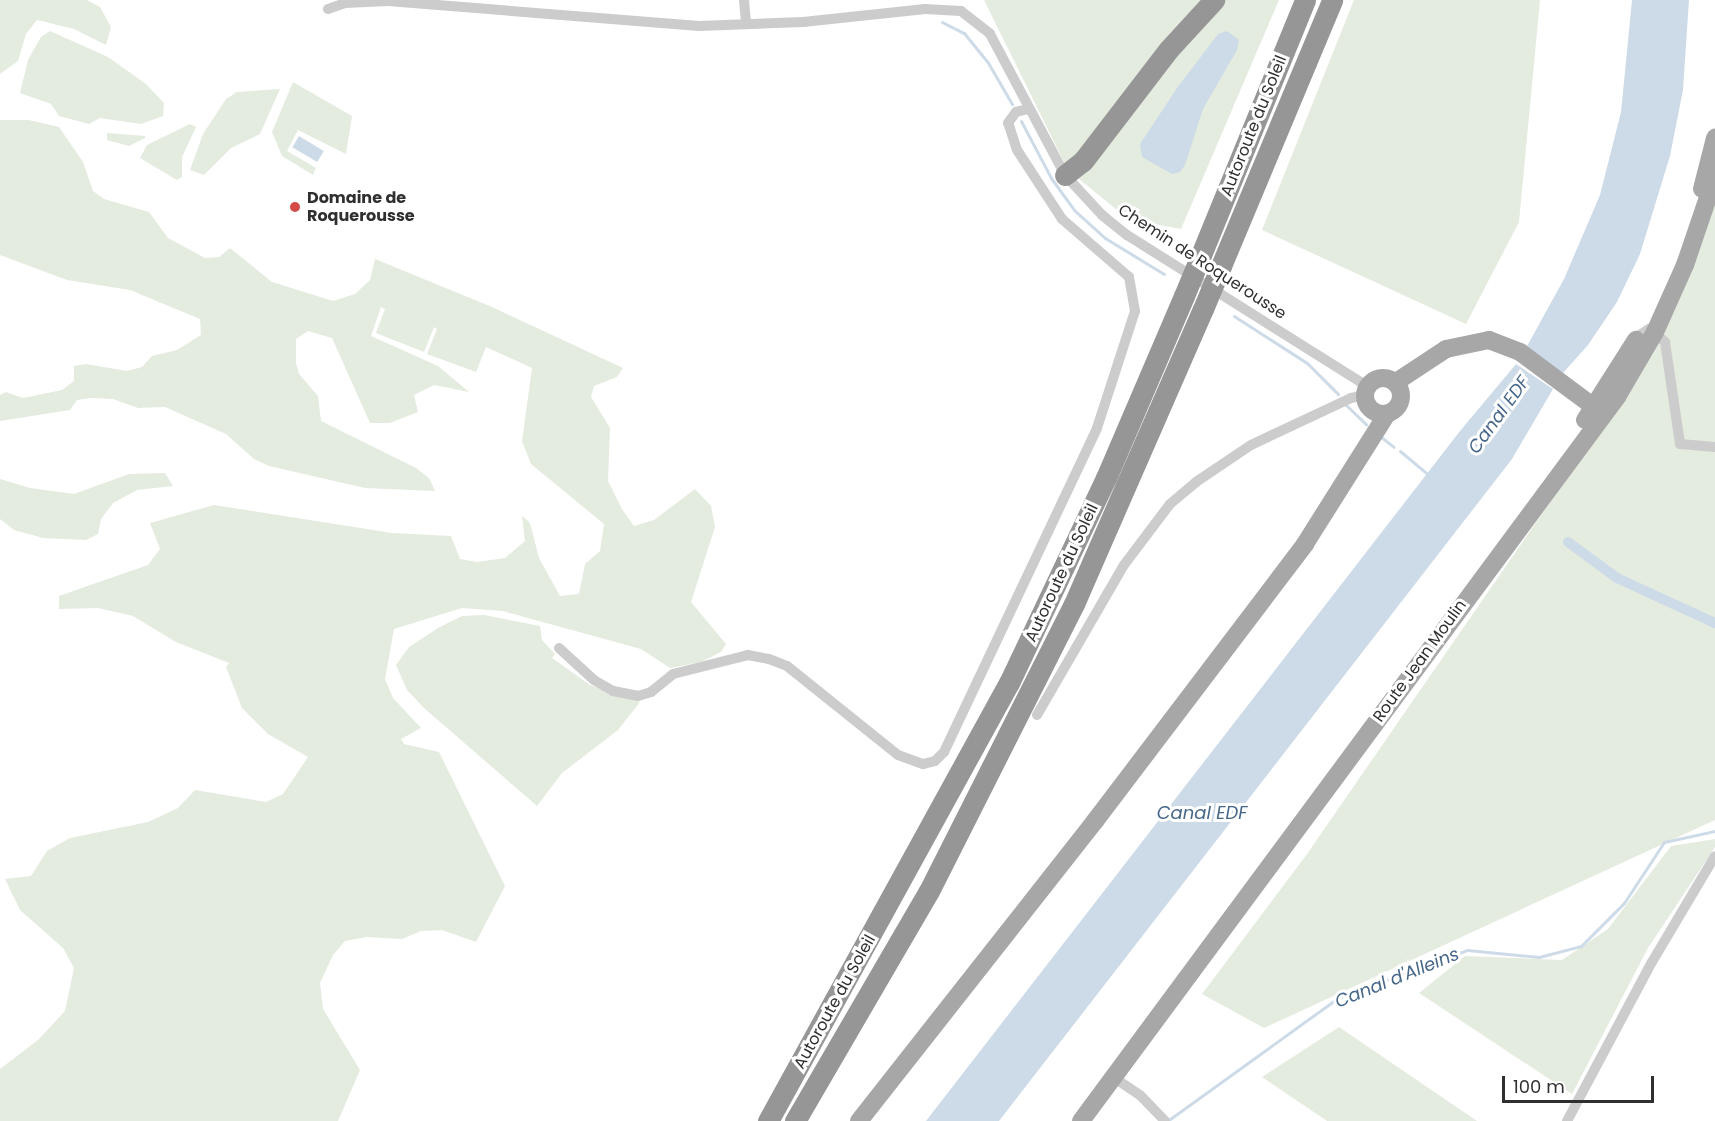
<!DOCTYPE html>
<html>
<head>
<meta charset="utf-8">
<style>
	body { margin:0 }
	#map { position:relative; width:1715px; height:1121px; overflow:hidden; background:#fff; font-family:Poppins,sans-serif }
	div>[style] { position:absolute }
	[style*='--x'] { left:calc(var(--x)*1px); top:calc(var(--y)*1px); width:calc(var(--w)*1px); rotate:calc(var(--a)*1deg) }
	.green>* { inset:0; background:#e4ebdf }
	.water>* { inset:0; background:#cddbe8; transform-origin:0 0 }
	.stream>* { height:3px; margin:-1.5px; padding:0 1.5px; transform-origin:1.5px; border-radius:1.5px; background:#cddbe8 }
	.canal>* { height:10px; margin:-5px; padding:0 5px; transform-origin:5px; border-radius:5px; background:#cddbe8 }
	.street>* { height:10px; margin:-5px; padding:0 5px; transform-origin:5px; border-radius:5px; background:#ccc }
	.primary>* { height:18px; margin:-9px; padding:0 9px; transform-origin:9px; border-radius:9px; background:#a7a7a7 }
	.primary>.ring { margin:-9px; padding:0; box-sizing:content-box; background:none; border:18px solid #a7a7a7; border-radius:50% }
	.highway>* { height:21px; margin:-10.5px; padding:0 10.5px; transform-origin:10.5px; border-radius:10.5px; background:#969696 }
	.highway-bridge>* { height:21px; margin:-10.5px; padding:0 10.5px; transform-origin:10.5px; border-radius:10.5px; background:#969696 }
	.dots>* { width:16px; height:16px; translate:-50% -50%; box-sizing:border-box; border:3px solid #fff; border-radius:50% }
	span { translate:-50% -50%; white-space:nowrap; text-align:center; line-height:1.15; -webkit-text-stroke:6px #fff; paint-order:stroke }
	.street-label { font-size:16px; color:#2f2f2f }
	.poi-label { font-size:16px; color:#2f2f2f; font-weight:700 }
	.left { translate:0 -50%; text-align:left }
	.water-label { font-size:18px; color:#466789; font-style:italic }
	.scale { position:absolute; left:1502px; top:1076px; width:152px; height:27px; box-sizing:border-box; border:3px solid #2f2f2f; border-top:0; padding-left:8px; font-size:18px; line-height:21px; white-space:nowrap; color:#2f2f2f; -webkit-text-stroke:4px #fff; paint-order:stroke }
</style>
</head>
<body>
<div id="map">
	<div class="green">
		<i style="clip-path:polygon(0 0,87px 0,100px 7px,111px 27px,106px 45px,74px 29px,37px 20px,26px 34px,18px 61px,0 74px)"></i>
		<i style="clip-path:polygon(984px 0,1279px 0,1181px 229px,1128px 219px,1068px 170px)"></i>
		<i style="clip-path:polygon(1354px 0,1540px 0,1519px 222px,1466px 324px,1262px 230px)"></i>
		<i style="clip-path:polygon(50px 31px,108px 57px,146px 84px,164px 103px,163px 116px,141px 124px,100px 118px,89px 124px,59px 116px,51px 104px,20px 93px,28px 60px,41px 37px)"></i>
		<i style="clip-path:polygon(293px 82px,352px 116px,346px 154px,298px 130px,287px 151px,316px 168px,313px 175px,282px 156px,272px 132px)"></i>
		<i style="clip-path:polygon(280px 89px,260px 134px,231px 148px,204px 175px,190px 170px,203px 134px,226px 99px,237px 92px)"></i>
		<i style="clip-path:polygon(0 120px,29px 120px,59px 127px,83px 162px,93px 191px,104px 199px,149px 212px,168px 238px,205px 258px,219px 257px,230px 248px,272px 282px,333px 301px,355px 294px,370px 280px,375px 259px,492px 307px,623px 368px,617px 377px,594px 386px,591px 397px,610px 428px,608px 481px,622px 509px,634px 526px,654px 520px,695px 489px,711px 506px,715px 527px,691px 602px,726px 644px,721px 652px,701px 662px,670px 668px,641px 649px,503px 611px,462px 608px,394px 629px,385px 679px,393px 698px,421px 728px,401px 739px,404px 744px,439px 752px,505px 886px,476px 942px,442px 930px,421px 931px,402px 939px,367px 937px,345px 941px,333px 955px,320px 983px,323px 1009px,360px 1070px,338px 1121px,0 1121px,0 1069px,38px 1040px,65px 1011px,74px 968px,63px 948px,20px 910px,5px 879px,31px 876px,47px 851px,70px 838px,148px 822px,178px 808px,195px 790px,266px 802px,283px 794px,308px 757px,268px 734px,242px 708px,226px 667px,229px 663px,176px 642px,133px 616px,98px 608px,59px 609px,59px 596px,148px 565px,160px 549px,150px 523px,214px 505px,392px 533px,451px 536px,460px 559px,477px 562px,505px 558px,525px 541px,522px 516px,530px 523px,539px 558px,560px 596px,579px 594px,585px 564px,600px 551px,604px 524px,531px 464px,522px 441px,532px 368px,486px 347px,476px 372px,427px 354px,437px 329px,434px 327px,424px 352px,376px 333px,385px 309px,381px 307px,371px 336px,438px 366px,469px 392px,434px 385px,414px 395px,418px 412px,390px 423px,370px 423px,332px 338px,308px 331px,296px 339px,296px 363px,299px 374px,318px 396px,321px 421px,416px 468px,429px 478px,435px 491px,365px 488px,269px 466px,254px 459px,226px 434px,165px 407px,138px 408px,113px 399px,91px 398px,77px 400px,70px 410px,0 421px,0 395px,6px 392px,23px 398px,62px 390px,74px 381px,74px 366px,86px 364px,127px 371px,142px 367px,152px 356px,177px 350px,201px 335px,200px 319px,130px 290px,67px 280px,0 255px)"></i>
		<i style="clip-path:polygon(190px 124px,196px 127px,182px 157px,182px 177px,177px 180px,140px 158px,147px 145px)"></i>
		<i style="clip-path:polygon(107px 133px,145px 136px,145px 138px,129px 146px,107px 140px)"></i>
		<i style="clip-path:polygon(1715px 200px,1715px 820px,1264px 1028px,1202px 994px,1307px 854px,1602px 427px)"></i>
		<i style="clip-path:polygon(165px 473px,173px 486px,137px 490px,113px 503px,101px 519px,98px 534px,86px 540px,43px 538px,14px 530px,0 519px,0 479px,30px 488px,74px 494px,129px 474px)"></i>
		<i style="clip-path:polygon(484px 615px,540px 626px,542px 640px,555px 654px,552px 658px,590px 685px,640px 702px,618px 730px,562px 773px,537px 806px,424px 708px,407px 690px,396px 665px,409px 647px,438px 628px,462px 616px)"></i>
		<i style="clip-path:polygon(1715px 839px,1715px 847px,1648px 948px,1572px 1094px,1419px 993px,1465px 956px,1562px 960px,1608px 929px,1671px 846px)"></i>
		<i style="clip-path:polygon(1339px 1027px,1477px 1121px,1327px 1121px,1262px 1077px)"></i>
	</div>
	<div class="water">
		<i style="clip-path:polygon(1632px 0,1689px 0,1683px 90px,1670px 156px,1640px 254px,1617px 302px,1588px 345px,1563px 373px,1526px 348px,1564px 279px,1600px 195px,1621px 112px)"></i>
		<i style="clip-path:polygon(1227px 31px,1239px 40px,1237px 50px,1203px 109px,1185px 165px,1180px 172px,1172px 174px,1142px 157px,1140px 144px,1177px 88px,1218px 34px)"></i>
		<i style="left:299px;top:136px;width:29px;height:13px;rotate:31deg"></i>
		<i style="clip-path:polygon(1516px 364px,1553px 389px,1512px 459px,999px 1121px,926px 1121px,1460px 431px)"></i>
	</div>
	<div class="stream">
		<i style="--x:942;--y:22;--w:25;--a:27"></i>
		<i style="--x:964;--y:33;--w:36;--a:51"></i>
		<i style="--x:987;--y:61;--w:50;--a:59.8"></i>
		<i style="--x:1021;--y:121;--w:64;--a:62.2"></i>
		<i style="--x:1051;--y:178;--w:39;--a:54"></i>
		<i style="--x:1074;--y:210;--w:42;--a:42.1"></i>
		<i style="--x:1105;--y:238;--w:69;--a:31.4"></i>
		<i style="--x:1234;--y:316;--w:87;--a:32.8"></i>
		<i style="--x:1307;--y:363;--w:44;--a:45"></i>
		<i style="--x:1346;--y:405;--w:28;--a:44"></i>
		<i style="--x:1381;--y:437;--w:16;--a:38"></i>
		<i style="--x:1400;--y:451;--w:38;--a:40"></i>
		<i style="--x:1170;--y:1119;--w:207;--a:-35.8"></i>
		<i style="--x:1338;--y:998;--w:138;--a:-20.4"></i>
		<i style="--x:1467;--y:950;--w:72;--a:5.6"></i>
		<i style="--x:1539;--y:957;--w:43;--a:-14.7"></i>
		<i style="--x:1581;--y:946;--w:61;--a:-45"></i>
		<i style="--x:1624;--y:903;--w:73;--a:-56.7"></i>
		<i style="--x:1664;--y:842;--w:52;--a:-12.2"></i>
	</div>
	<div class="canal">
		<i style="--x:1568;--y:542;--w:61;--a:36.3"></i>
		<i style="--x:1617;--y:578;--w:108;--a:24.7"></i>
	</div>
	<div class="street">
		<i style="--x:744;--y:0;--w:24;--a:85"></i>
		<i style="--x:328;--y:9;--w:18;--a:-19"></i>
		<i style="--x:345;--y:3;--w:43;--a:-2.7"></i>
		<i style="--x:388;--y:1;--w:312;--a:4.6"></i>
		<i style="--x:699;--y:26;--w:104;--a:-2.2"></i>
		<i style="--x:803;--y:22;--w:123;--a:-6.1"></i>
		<i style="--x:925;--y:9;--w:36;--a:3"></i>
		<i style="--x:961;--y:11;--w:37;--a:38"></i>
		<i style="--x:990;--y:34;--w:160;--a:62"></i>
		<i style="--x:1065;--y:175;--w:54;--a:47.2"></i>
		<i style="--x:1102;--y:215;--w:32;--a:39"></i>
		<i style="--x:1127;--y:235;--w:284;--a:32.2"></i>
		<i style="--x:1640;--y:335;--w:11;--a:-34"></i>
		<i style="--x:1649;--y:329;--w:21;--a:39"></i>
		<i style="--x:1665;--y:342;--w:103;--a:81.6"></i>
		<i style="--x:1680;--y:444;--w:35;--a:5"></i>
		<i style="--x:559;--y:648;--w:47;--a:42.4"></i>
		<i style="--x:594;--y:680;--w:22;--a:30"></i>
		<i style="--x:613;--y:691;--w:25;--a:11"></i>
		<i style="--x:638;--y:696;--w:14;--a:-17"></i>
		<i style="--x:651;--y:692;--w:28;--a:-39"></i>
		<i style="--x:673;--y:674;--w:77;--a:-14.2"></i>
		<i style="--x:748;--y:655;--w:21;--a:11"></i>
		<i style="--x:769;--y:659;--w:19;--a:21"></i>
		<i style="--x:787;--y:666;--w:142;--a:38.7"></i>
		<i style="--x:898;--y:755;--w:27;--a:20"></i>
		<i style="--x:923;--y:764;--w:12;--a:-14"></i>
		<i style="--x:935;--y:761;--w:13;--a:-45"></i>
		<i style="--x:944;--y:752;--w:358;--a:-64.7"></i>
		<i style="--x:1097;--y:428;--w:123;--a:-72"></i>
		<i style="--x:1135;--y:311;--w:35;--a:-100"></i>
		<i style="--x:1129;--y:277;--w:89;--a:-139.1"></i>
		<i style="--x:1062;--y:219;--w:82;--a:-123.1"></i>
		<i style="--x:1017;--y:150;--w:28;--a:-108"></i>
		<i style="--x:1008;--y:123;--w:14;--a:-54"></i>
		<i style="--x:1016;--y:112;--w:12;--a:-14"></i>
		<i style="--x:1037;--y:715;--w:173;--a:-59.9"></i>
		<i style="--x:1124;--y:565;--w:76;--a:-53"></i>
		<i style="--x:1170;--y:504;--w:34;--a:-40"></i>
		<i style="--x:1196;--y:482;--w:66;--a:-33.9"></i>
		<i style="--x:1251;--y:445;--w:110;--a:-25.2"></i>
		<i style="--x:1351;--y:398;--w:14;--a:-12"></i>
		<i style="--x:1113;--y:1077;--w:32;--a:34"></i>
		<i style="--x:1140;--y:1095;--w:36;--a:46"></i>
		<i style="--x:1567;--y:1121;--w:180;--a:-61.9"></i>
		<i style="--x:1652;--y:962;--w:123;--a:-59.3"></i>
	</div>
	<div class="primary">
		<i style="--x:1702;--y:189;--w:53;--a:-75.7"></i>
		<i class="ring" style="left:1365px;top:378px;width:18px;height:18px"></i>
		<i style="--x:1396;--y:382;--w:60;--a:-33.4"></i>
		<i style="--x:1446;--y:349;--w:44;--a:-11.8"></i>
		<i style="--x:1489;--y:340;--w:33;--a:21"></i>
		<i style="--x:1520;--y:352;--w:92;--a:36.6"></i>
		<i style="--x:1594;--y:407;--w:11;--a:-15"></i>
		<i style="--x:1585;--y:420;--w:95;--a:-57.5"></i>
		<i style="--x:859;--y:1121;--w:382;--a:-51.8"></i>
		<i style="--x:1095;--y:821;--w:348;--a:-52.8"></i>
		<i style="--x:1305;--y:544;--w:154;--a:-57.8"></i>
		<i style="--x:1081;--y:1121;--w:901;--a:-53.49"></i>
		<i style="--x:1617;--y:397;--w:75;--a:-59.7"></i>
		<i style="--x:1655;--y:332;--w:73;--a:-65.9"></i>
		<i style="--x:1685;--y:265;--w:93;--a:-71.2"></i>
	</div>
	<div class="highway">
		<i style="--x:1065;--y:175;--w:23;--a:-38"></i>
		<i style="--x:1083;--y:161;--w:141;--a:-52.5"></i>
		<i style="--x:1169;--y:49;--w:67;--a:-47.4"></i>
		<i style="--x:1201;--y:255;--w:275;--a:-67.8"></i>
		<i style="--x:1221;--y:266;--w:288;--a:-67.3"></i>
		<i style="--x:768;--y:1121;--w:500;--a:-61.2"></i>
		<i style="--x:1009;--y:683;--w:227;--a:-64.7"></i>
		<i style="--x:1106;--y:478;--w:198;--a:-66.8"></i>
		<i style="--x:795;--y:1121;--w:266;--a:-59.8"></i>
		<i style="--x:929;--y:891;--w:322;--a:-63.2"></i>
		<i style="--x:1074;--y:604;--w:322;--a:-66.4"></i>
	</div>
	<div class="highway-bridge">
		<i style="--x:1184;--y:296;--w:44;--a:-67.5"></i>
		<i style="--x:1203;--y:309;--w:47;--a:-67.3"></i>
	</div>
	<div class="dots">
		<i style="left:295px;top:207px;background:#d24b45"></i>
	</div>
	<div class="street-label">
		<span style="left:1254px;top:126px;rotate:-68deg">Autoroute du Soleil</span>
		<span style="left:1202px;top:262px;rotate:33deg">Chemin de Roquerousse</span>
		<span style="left:1062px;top:573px;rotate:-65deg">Autoroute du Soleil</span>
		<span style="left:1420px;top:661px;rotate:-54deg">Route Jean Moulin</span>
		<span style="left:835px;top:1002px;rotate:-61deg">Autoroute du Soleil</span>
	</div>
	<div class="poi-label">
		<span class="left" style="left:307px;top:207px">Domaine de<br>Roquerousse</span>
	</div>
	<div class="water-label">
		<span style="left:1499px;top:415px;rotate:-54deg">Canal EDF</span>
		<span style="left:1202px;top:813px">Canal EDF</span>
		<span style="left:1397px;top:978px;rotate:-22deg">Canal d'Alleins</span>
	</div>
	<div class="scale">100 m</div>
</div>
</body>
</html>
